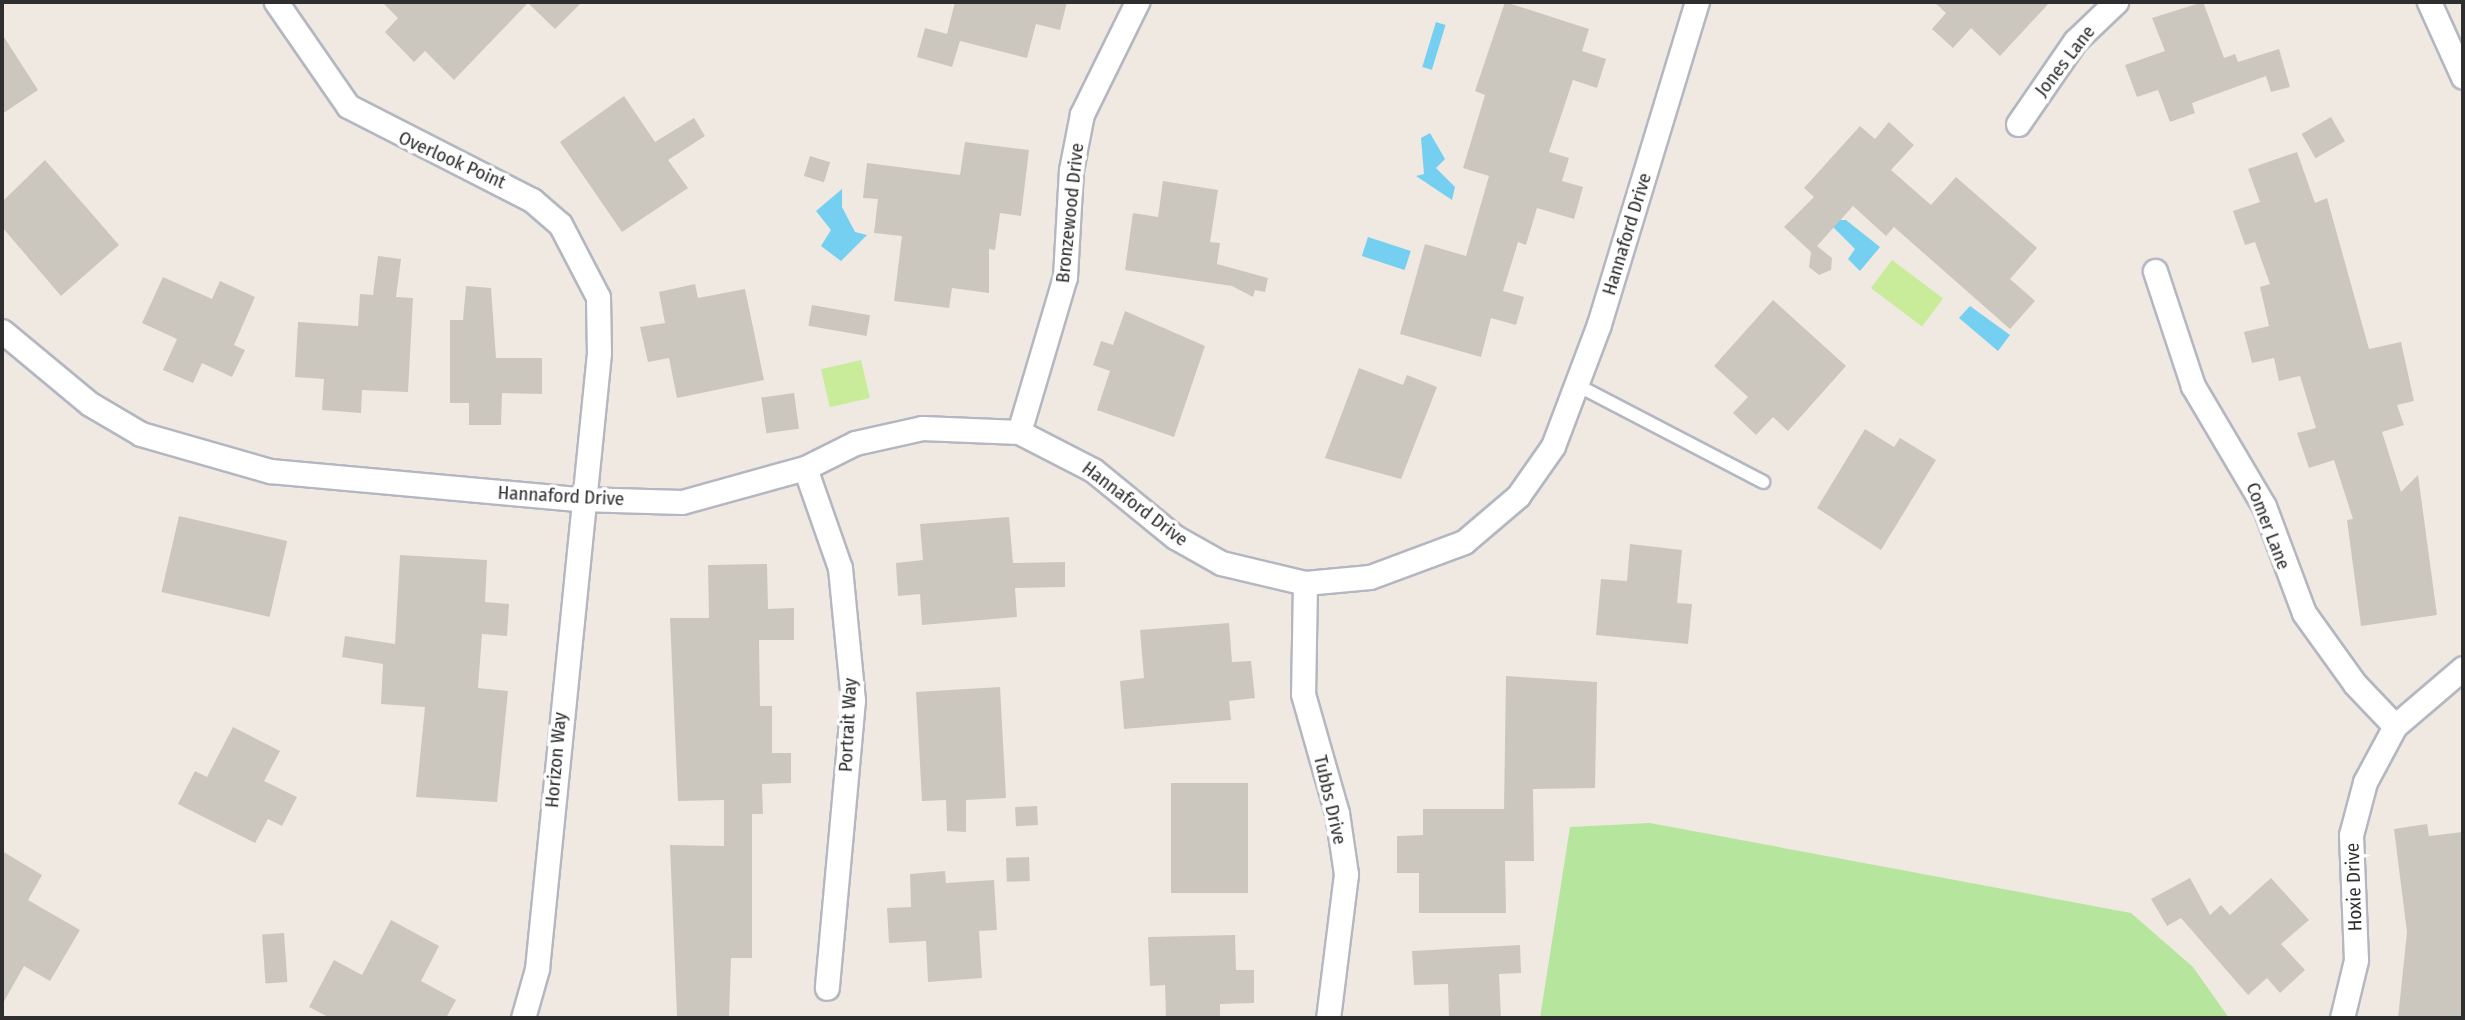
<!DOCTYPE html>
<html>
<head>
<meta charset="utf-8">
<style>
	body { margin:0 }
	#map { position:relative; width:2465px; height:1020px; overflow:hidden; background:#efe9e1; font-family:"Fira Sans Condensed",sans-serif }
	div>[style] { position:absolute }
	[style*='--x'] { left:calc(var(--x)*1px); top:calc(var(--y)*1px); width:calc(var(--w)*1px); rotate:calc(var(--a)*1deg) }
	.green>* { inset:0; background:#b6e59e }
	.pitch>* { inset:0; background:#c9ec9a; transform-origin:0 0 }
	.water>* { inset:0; background:#75cff0; transform-origin:0 0 }
	.building>* { inset:0; background:#cbc7bf; transform-origin:0 0 }
	.roads { filter:drop-shadow(2px 0 #b4b7c1) drop-shadow(-2px 0 #b4b7c1) drop-shadow(0 2px #b4b7c1) drop-shadow(0 -2px #b4b7c1) }
	.lane>* { height:12px; margin:-6px; padding:0 6px; transform-origin:6px; border-radius:6px; background:#fff }
	.street>* { height:23px; margin:-11.5px; padding:0 11.5px; transform-origin:11.5px; border-radius:11.5px; background:#fff }
	span { translate:-50% -50%; white-space:nowrap; text-align:center; line-height:1.15; -webkit-text-stroke:7px #fff; paint-order:stroke }
	.street-label { font-size:19px; color:#2e2e2e }
	.frame { position:absolute; inset:0; border:4px solid #2e2e2e; pointer-events:none }
</style>
</head>
<body>
<div id="map">
	<div class="green">
		<i style="clip-path:polygon(1650px 823px,2131px 913px,2193px 967px,2229px 1018px,1540px 1018px,1570px 827px)"></i>
	</div>
	<div class="pitch">
		<i style="left:1892px;top:260px;width:64px;height:35px;rotate:37deg"></i>
		<i style="left:861px;top:360px;width:39px;height:41px;rotate:77deg"></i>
	</div>
	<div class="water">
		<i style="left:1436px;top:22px;width:10px;height:47px;rotate:17deg"></i>
		<i style="clip-path:polygon(1430px 133px,1445px 159px,1436px 168px,1455px 187px,1452px 200px,1416px 176px,1424px 174px,1421px 138px)"></i>
		<i style="clip-path:polygon(842px 189px,842px 207px,855px 232px,867px 235px,841px 261px,821px 246px,831px 230px,816px 211px)"></i>
		<i style="clip-path:polygon(1836px 220px,1846px 220px,1880px 247px,1860px 271px,1848px 259px,1855px 249px,1833px 227px)"></i>
		<i style="left:1368px;top:237px;width:45px;height:20px;rotate:18deg"></i>
		<i style="clip-path:polygon(1970px 306px,2010px 335px,1998px 351px,1959px 318px)"></i>
	</div>
	<div class="building">
		<i style="clip-path:polygon(382px 2px,582px 2px,555px 29px,528px 3px,454px 80px,425px 51px,414px 62px,385px 32px,398px 18px)"></i>
		<i style="clip-path:polygon(955px 2px,1067px 2px,1060px 30px,1036px 24px,1027px 58px,960px 41px,952px 67px,917px 57px,925px 28px,947px 34px)"></i>
		<i style="clip-path:polygon(1505px 2px,1589px 29px,1582px 51px,1606px 59px,1597px 88px,1573px 80px,1549px 152px,1569px 158px,1562px 181px,1583px 187px,1574px 219px,1537px 208px,1526px 245px,1518px 242px,1503px 291px,1524px 297px,1516px 325px,1491px 318px,1481px 357px,1400px 334px,1425px 244px,1466px 256px,1489px 176px,1463px 168px,1485px 95px,1475px 91px)"></i>
		<i style="clip-path:polygon(1934px 2px,2050px 2px,2000px 56px,1971px 28px,1953px 48px,1932px 29px,1946px 13px)"></i>
		<i style="clip-path:polygon(2203px 2px,2224px 58px,2235px 54px,2238px 62px,2279px 49px,2290px 87px,2271px 92px,2266px 76px,2192px 103px,2195px 113px,2170px 122px,2158px 90px,2137px 97px,2125px 65px,2165px 51px,2152px 18px)"></i>
		<i style="clip-path:polygon(2px 34px,38px 90px,2px 114px)"></i>
		<i style="clip-path:polygon(624px 96px,655px 142px,694px 118px,705px 136px,668px 160px,688px 188px,622px 232px,560px 142px)"></i>
		<i style="left:2331px;top:117px;width:28px;height:34px;rotate:60deg"></i>
		<i style="clip-path:polygon(1889px 122px,1914px 145px,1891px 170px,1931px 205px,1956px 177px,2037px 248px,2010px 279px,2035px 301px,2010px 329px,1894px 227px,1886px 236px,1853px 206px,1817px 246px,1832px 258px,1831px 270px,1819px 275px,1809px 267px,1811px 252px,1784px 227px,1814px 197px,1804px 188px,1860px 126px,1875px 139px)"></i>
		<i style="clip-path:polygon(965px 142px,1029px 150px,1021px 216px,1000px 213px,995px 250px,989px 249px,989px 293px,952px 288px,949px 308px,894px 301px,902px 236px,874px 233px,878px 199px,863px 198px,867px 163px,960px 175px)"></i>
		<i style="clip-path:polygon(2297px 152px,2315px 203px,2327px 198px,2369px 349px,2401px 342px,2414px 401px,2397px 405px,2404px 425px,2382px 432px,2401px 492px,2418px 475px,2437px 615px,2361px 626px,2347px 520px,2353px 519px,2334px 460px,2309px 468px,2297px 433px,2316px 428px,2300px 376px,2279px 381px,2274px 358px,2252px 363px,2244px 332px,2269px 326px,2260px 287px,2270px 284px,2255px 242px,2245px 245px,2233px 211px,2260px 202px,2248px 169px)"></i>
		<i style="left:810px;top:156px;width:21px;height:21px;rotate:17deg"></i>
		<i style="clip-path:polygon(45px 160px,119px 245px,61px 296px,2px 227px,2px 202px)"></i>
		<i style="clip-path:polygon(1163px 181px,1218px 190px,1210px 242px,1220px 243px,1217px 264px,1268px 278px,1265px 292px,1255px 290px,1253px 297px,1232px 286px,1125px 270px,1133px 213px,1158px 217px)"></i>
		<i style="clip-path:polygon(378px 256px,401px 259px,396px 297px,413px 298px,408px 392px,362px 390px,361px 413px,322px 410px,324px 379px,295px 377px,298px 322px,358px 326px,360px 294px,373px 295px)"></i>
		<i style="clip-path:polygon(163px 277px,212px 299px,220px 281px,255px 297px,234px 345px,245px 350px,232px 377px,202px 363px,193px 383px,163px 370px,177px 339px,142px 323px)"></i>
		<i style="clip-path:polygon(695px 284px,698px 298px,745px 289px,764px 380px,677px 398px,669px 358px,648px 362px,640px 327px,665px 323px,659px 292px)"></i>
		<i style="clip-path:polygon(466px 286px,491px 288px,496px 358px,542px 358px,542px 394px,502px 393px,501px 425px,469px 425px,469px 403px,450px 403px,450px 320px,463px 320px)"></i>
		<i style="clip-path:polygon(1773px 300px,1846px 366px,1788px 431px,1773px 417px,1756px 435px,1733px 413px,1748px 397px,1714px 366px)"></i>
		<i style="left:812px;top:305px;width:59px;height:21px;rotate:10deg"></i>
		<i style="clip-path:polygon(1125px 311px,1205px 346px,1174px 437px,1097px 410px,1110px 371px,1093px 365px,1101px 341px,1113px 345px)"></i>
		<i style="clip-path:polygon(1359px 368px,1403px 385px,1407px 375px,1437px 387px,1401px 479px,1325px 458px)"></i>
		<i style="left:794px;top:393px;width:36px;height:33px;rotate:82deg"></i>
		<i style="clip-path:polygon(1865px 429px,1894px 447px,1900px 438px,1936px 460px,1881px 550px,1817px 508px)"></i>
		<i style="left:179px;top:516px;width:111px;height:78px;rotate:13deg"></i>
		<i style="clip-path:polygon(1009px 517px,1013px 563px,1065px 562px,1065px 587px,1015px 588px,1017px 617px,922px 625px,920px 594px,898px 596px,896px 563px,923px 560px,920px 524px)"></i>
		<i style="clip-path:polygon(1630px 544px,1682px 550px,1677px 603px,1692px 604px,1688px 644px,1596px 635px,1601px 579px,1627px 581px)"></i>
		<i style="clip-path:polygon(400px 555px,487px 560px,485px 602px,509px 604px,507px 636px,482px 634px,478px 688px,508px 691px,497px 802px,416px 797px,425px 707px,381px 704px,383px 664px,342px 657px,345px 636px,395px 644px)"></i>
		<i style="clip-path:polygon(767px 564px,768px 609px,794px 608px,794px 640px,759px 640px,760px 706px,772px 706px,772px 753px,791px 753px,791px 783px,762px 784px,763px 814px,752px 814px,752px 958px,731px 958px,729px 1018px,677px 1016px,670px 845px,724px 846px,724px 800px,678px 801px,670px 618px,709px 618px,708px 565px)"></i>
		<i style="clip-path:polygon(1229px 623px,1232px 662px,1251px 661px,1255px 698px,1229px 701px,1231px 720px,1124px 729px,1120px 681px,1144px 678px,1140px 630px)"></i>
		<i style="clip-path:polygon(1506px 676px,1597px 682px,1595px 788px,1533px 789px,1534px 861px,1505px 861px,1506px 913px,1419px 913px,1419px 873px,1397px 873px,1397px 836px,1423px 835px,1423px 809px,1504px 809px)"></i>
		<i style="clip-path:polygon(1000px 687px,1006px 798px,966px 800px,966px 832px,947px 831px,946px 800px,922px 801px,916px 692px)"></i>
		<i style="clip-path:polygon(233px 727px,280px 751px,264px 781px,297px 797px,282px 826px,268px 819px,255px 843px,178px 804px,195px 771px,207px 777px)"></i>
		<i style="left:1248px;top:783px;width:110px;height:77px;rotate:90deg"></i>
		<i style="left:1037px;top:806px;width:19px;height:22px;rotate:87deg"></i>
		<i style="clip-path:polygon(2427px 824px,2429px 836px,2463px 832px,2463px 1018px,2398px 1018px,2407px 932px,2394px 829px)"></i>
		<i style="clip-path:polygon(2px 851px,42px 875px,28px 900px,80px 930px,50px 981px,24px 966px,2px 1005px)"></i>
		<i style="left:1029px;top:857px;width:24px;height:23px;rotate:88deg"></i>
		<i style="clip-path:polygon(945px 871px,946px 883px,994px 880px,997px 930px,979px 931px,982px 978px,928px 982px,926px 941px,889px 943px,887px 908px,911px 907px,910px 874px)"></i>
		<i style="clip-path:polygon(2190px 878px,2210px 915px,2221px 905px,2230px 915px,2271px 878px,2309px 920px,2281px 944px,2305px 970px,2280px 993px,2267px 978px,2248px 995px,2181px 918px,2167px 926px,2151px 899px)"></i>
		<i style="clip-path:polygon(391px 920px,439px 946px,421px 981px,456px 1000px,446px 1018px,330px 1018px,309px 1007px,334px 960px,362px 975px)"></i>
		<i style="left:284px;top:933px;width:49px;height:22px;rotate:86deg"></i>
		<i style="clip-path:polygon(1235px 935px,1236px 970px,1254px 970px,1254px 1003px,1220px 1004px,1220px 1018px,1166px 1018px,1165px 985px,1150px 986px,1148px 937px)"></i>
		<i style="clip-path:polygon(1520px 945px,1521px 973px,1499px 974px,1501px 1018px,1449px 1018px,1448px 984px,1414px 985px,1412px 951px)"></i>
	</div>
	<div class="roads">
		<div class="lane">
			<i style="--x:1577;--y:385;--w:210;--a:27.5"></i>
		</div>
		<div class="street">
			<i style="--x:276;--y:2;--w:126;--a:55.3"></i>
			<i style="--x:348;--y:106;--w:207;--a:27.1"></i>
			<i style="--x:532;--y:200;--w:37;--a:41"></i>
			<i style="--x:560;--y:224;--w:82;--a:62.5"></i>
			<i style="--x:598;--y:297;--w:56;--a:89"></i>
			<i style="--x:599;--y:353;--w:619;--a:95.75"></i>
			<i style="--x:537;--y:969;--w:51;--a:105.9"></i>
			<i style="--x:2429;--y:2;--w:82;--a:65.6"></i>
			<i style="--x:2018;--y:124;--w:101;--a:-55.5"></i>
			<i style="--x:2075;--y:41;--w:57;--a:-43.6"></i>
			<i style="--x:2155;--y:271;--w:121;--a:71.7"></i>
			<i style="--x:2193;--y:386;--w:139;--a:59.4"></i>
			<i style="--x:2264;--y:506;--w:114;--a:69.5"></i>
			<i style="--x:2304;--y:613;--w:87;--a:54.3"></i>
			<i style="--x:2355;--y:684;--w:58;--a:46.4"></i>
			<i style="--x:2;--y:331;--w:114;--a:39.7"></i>
			<i style="--x:90;--y:404;--w:59;--a:30.5"></i>
			<i style="--x:141;--y:434;--w:134;--a:16"></i>
			<i style="--x:270;--y:471;--w:311;--a:5.2"></i>
			<i style="--x:580;--y:499;--w:102;--a:1.7"></i>
			<i style="--x:682;--y:502;--w:128;--a:-15.5"></i>
			<i style="--x:805;--y:468;--w:56;--a:-26.6"></i>
			<i style="--x:855;--y:443;--w:69;--a:-12.6"></i>
			<i style="--x:922;--y:428;--w:97;--a:2.4"></i>
			<i style="--x:1019;--y:432;--w:83;--a:27.2"></i>
			<i style="--x:1093;--y:470;--w:106;--a:39.3"></i>
			<i style="--x:1175;--y:537;--w:53;--a:29.5"></i>
			<i style="--x:1221;--y:563;--w:86;--a:13.4"></i>
			<i style="--x:1305;--y:583;--w:65;--a:-5.3"></i>
			<i style="--x:1370;--y:577;--w:100;--a:-20.4"></i>
			<i style="--x:1464;--y:542;--w:71;--a:-40.4"></i>
			<i style="--x:1518;--y:496;--w:61;--a:-55"></i>
			<i style="--x:1553;--y:446;--w:130;--a:-69.3"></i>
			<i style="--x:1599;--y:324;--w:337;--a:-73.1"></i>
			<i style="--x:1019;--y:432;--w:162;--a:-73.5"></i>
			<i style="--x:1065;--y:277;--w:107;--a:-86.8"></i>
			<i style="--x:1071;--y:170;--w:57;--a:-78.9"></i>
			<i style="--x:1082;--y:114;--w:125;--a:-63.8"></i>
			<i style="--x:805;--y:468;--w:106;--a:70.7"></i>
			<i style="--x:840;--y:568;--w:133;--a:84.4"></i>
			<i style="--x:853;--y:700;--w:289;--a:95.2"></i>
			<i style="--x:1305;--y:583;--w:111;--a:91"></i>
			<i style="--x:1303;--y:694;--w:124;--a:74.1"></i>
			<i style="--x:1337;--y:813;--w:62;--a:81.6"></i>
			<i style="--x:1346;--y:874;--w:145;--a:97.1"></i>
			<i style="--x:2342;--y:1018;--w:60;--a:-76.4"></i>
			<i style="--x:2356;--y:960;--w:125;--a:-92.3"></i>
			<i style="--x:2351;--y:835;--w:55;--a:-75.2"></i>
			<i style="--x:2365;--y:782;--w:64;--a:-61.8"></i>
			<i style="--x:2395;--y:726;--w:89;--a:-40.5"></i>
		</div>
	</div>
	<div class="street-label">
		<span style="left:2065px;top:61px;rotate:-52deg">Jones Lane</span>
		<span style="left:452px;top:160px;rotate:24deg">Overlook Point</span>
		<span style="left:1070px;top:213px;rotate:-84deg">Bronzewood Drive</span>
		<span style="left:1627px;top:234px;rotate:-73deg">Hannaford Drive</span>
		<span style="left:561px;top:496px;rotate:3deg">Hannaford Drive</span>
		<span style="left:1135px;top:504px;rotate:37deg">Hannaford Drive</span>
		<span style="left:2268px;top:526px;rotate:69deg">Comer Lane</span>
		<span style="left:848px;top:725px;rotate:-87deg">Portrait Way</span>
		<span style="left:556px;top:760px;rotate:-85deg">Horizon Way</span>
		<span style="left:1330px;top:800px;rotate:77deg">Tubbs Drive</span>
		<span style="left:2354px;top:887px;rotate:-92deg">Hoxie Drive</span>
	</div>
	<div class="frame"></div>
</div>
</body>
</html>
